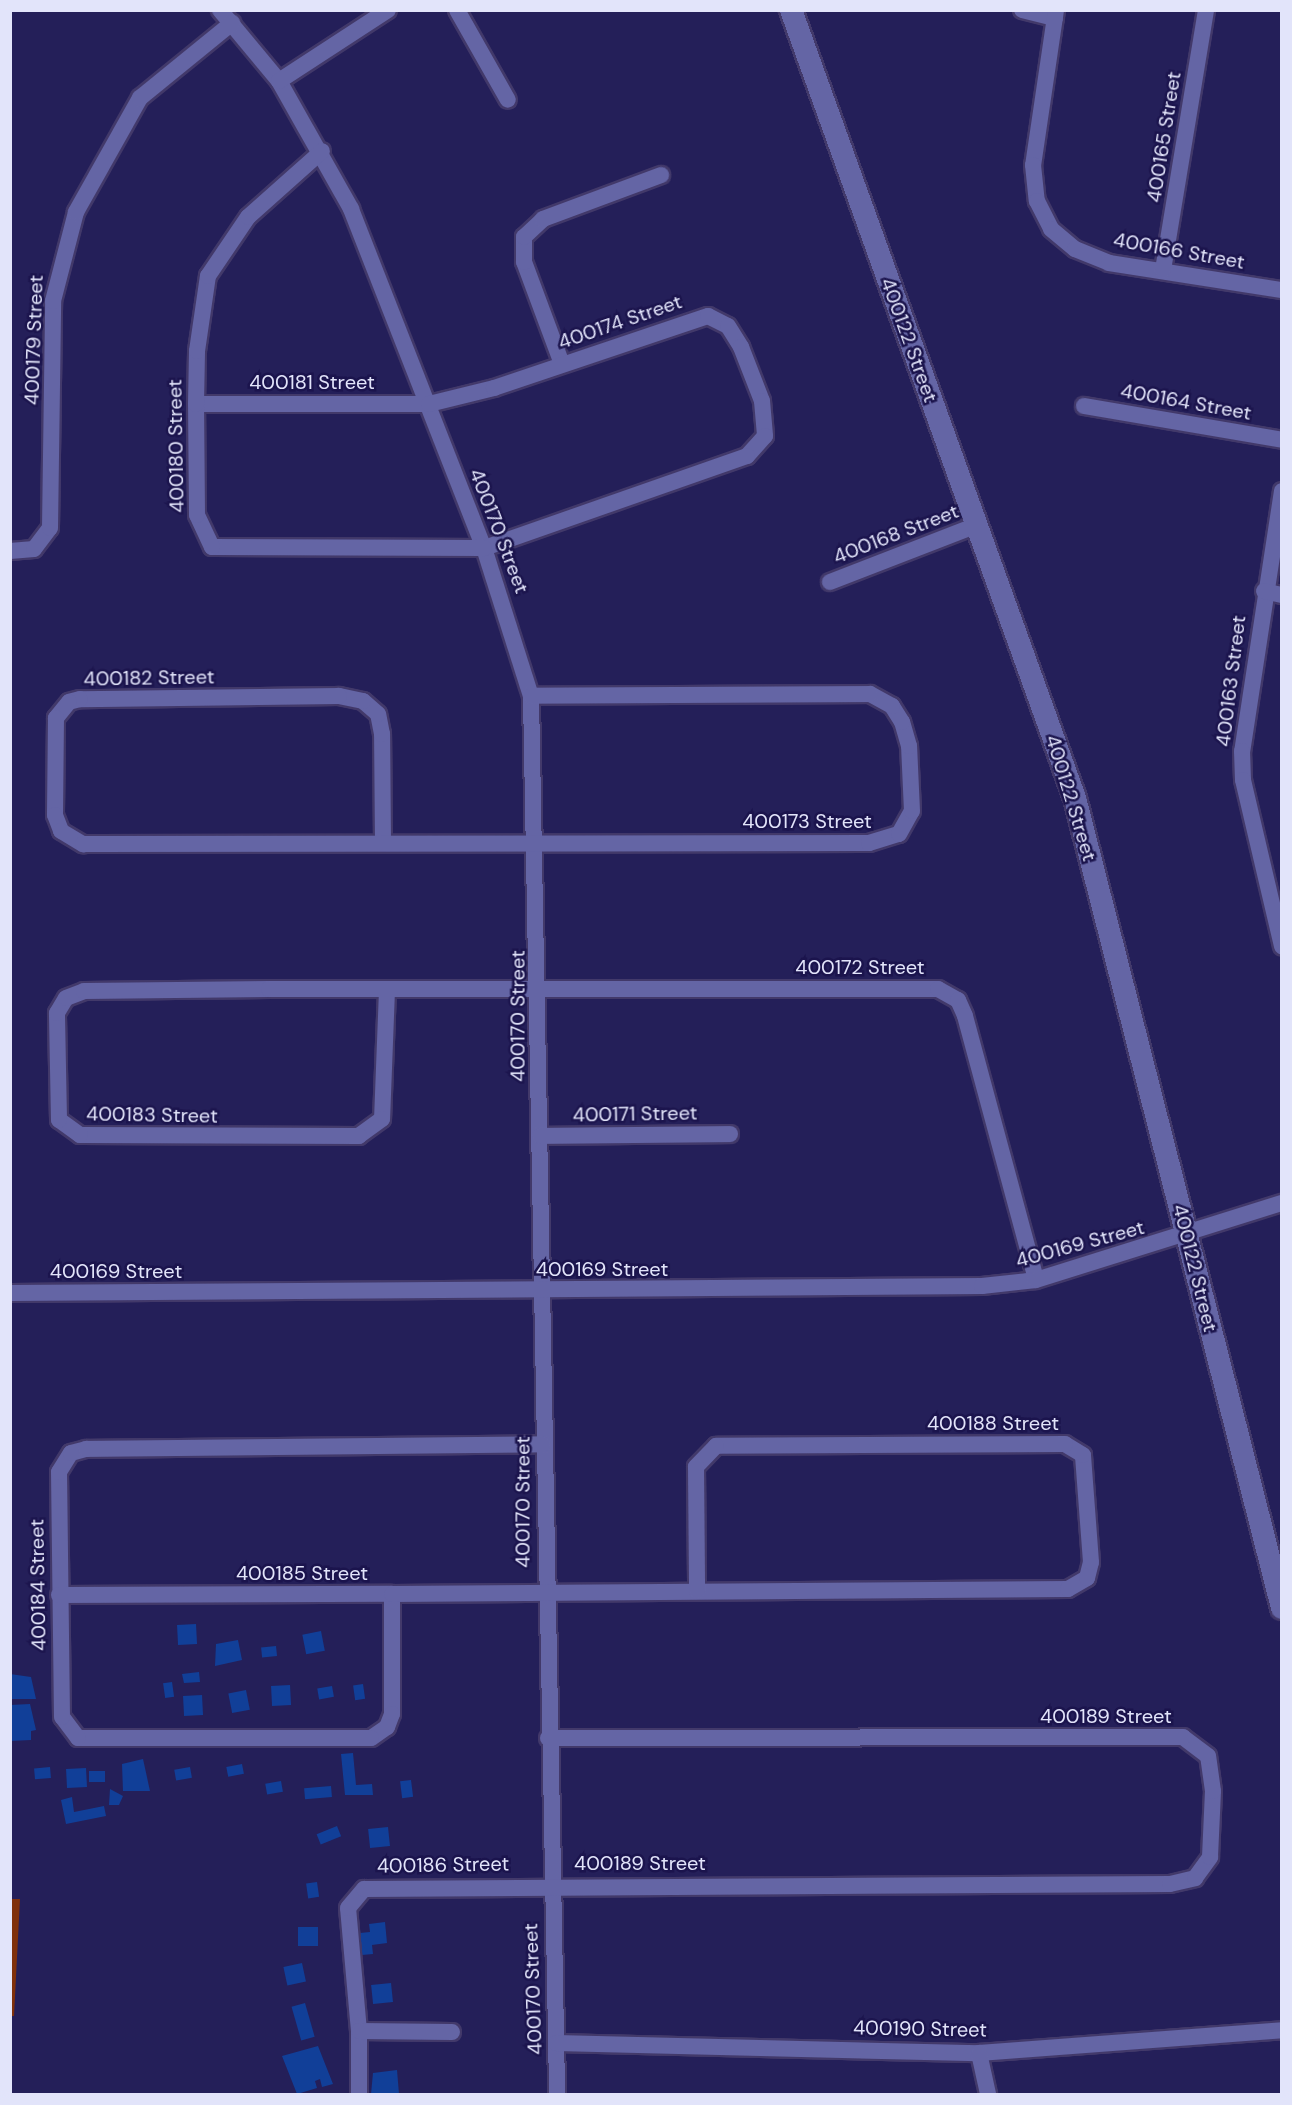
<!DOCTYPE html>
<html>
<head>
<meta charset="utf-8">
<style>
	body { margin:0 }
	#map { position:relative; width:1292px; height:2105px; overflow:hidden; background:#241f59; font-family:"DM Sans",sans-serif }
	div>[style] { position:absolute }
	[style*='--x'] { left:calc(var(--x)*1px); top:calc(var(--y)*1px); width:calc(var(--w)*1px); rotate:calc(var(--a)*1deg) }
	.green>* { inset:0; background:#7f300a }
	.building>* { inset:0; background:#113f98; transform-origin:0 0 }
	.roads { filter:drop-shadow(2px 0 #42396a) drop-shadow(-2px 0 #42396a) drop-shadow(0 2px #42396a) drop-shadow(0 -2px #42396a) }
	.street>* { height:16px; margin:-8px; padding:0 8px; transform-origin:8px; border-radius:8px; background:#6465a5 }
	.secondary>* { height:22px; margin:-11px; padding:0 11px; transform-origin:11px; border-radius:11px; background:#6465a5 }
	span { translate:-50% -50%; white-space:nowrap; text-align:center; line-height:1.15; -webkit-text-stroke:5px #1b144d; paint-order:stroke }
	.street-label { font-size:20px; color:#e2e4fa }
	.frame { position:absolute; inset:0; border:12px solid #e2e4fa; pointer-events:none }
</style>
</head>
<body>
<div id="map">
	<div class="green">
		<i style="clip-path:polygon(10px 1899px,20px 1899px,14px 2016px,10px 2016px)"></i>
	</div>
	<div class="building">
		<i style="left:196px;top:1624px;width:20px;height:19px;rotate:87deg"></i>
		<i style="left:321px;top:1631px;width:20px;height:19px;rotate:79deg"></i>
		<i style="clip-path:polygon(238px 1640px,242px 1660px,215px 1666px,216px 1644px)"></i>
		<i style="left:276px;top:1646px;width:10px;height:15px;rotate:84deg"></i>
		<i style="clip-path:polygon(199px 1672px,200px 1682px,184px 1683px,182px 1674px)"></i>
		<i style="clip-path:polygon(10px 1674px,31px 1677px,36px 1699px,10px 1699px)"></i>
		<i style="left:172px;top:1682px;width:15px;height:9px;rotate:82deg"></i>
		<i style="left:363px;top:1684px;width:15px;height:10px;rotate:82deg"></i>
		<i style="left:290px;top:1685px;width:20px;height:19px;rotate:87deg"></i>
		<i style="left:332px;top:1686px;width:11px;height:15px;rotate:80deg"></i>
		<i style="left:246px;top:1690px;width:20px;height:18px;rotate:79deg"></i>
		<i style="left:202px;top:1695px;width:20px;height:19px;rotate:87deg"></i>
		<i style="clip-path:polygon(30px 1704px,36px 1730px,31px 1731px,31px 1740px,10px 1741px,10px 1705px)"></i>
		<i style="clip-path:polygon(353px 1753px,356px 1785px,372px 1784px,373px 1795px,345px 1795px,341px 1754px)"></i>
		<i style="clip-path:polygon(143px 1759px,150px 1791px,123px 1791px,122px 1764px)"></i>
		<i style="left:242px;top:1764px;width:10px;height:16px;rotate:79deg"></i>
		<i style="left:50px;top:1767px;width:11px;height:16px;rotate:85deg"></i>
		<i style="left:190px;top:1767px;width:11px;height:16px;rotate:80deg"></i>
		<i style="left:86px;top:1768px;width:19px;height:20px;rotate:87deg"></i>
		<i style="left:89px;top:1771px;width:16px;height:11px"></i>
		<i style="left:411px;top:1780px;width:17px;height:11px;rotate:83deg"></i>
		<i style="left:281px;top:1781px;width:11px;height:16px;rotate:80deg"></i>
		<i style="left:331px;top:1786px;width:11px;height:27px;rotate:85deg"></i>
		<i style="clip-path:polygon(110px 1789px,123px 1796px,119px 1805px,109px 1805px)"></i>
		<i style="clip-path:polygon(72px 1797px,74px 1812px,104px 1806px,106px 1816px,66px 1824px,61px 1800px)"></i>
		<i style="left:337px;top:1826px;width:11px;height:22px;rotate:68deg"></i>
		<i style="left:388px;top:1827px;width:19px;height:20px;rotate:84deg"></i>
		<i style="left:317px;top:1882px;width:15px;height:11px;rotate:82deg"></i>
		<i style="clip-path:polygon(385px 1922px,387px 1943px,372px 1945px,373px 1954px,362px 1955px,360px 1933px,370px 1932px,369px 1924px)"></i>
		<i style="left:298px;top:1927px;width:20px;height:19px"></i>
		<i style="left:302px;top:1963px;width:19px;height:19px;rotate:78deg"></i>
		<i style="left:391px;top:1983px;width:19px;height:20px;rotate:84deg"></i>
		<i style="left:305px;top:2003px;width:35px;height:14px;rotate:74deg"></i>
		<i style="clip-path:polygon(318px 2046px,333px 2084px,322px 2087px,320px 2079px,315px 2081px,317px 2088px,297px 2094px,282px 2056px)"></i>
		<i style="clip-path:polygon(397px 2070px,399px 2094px,371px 2094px,373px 2073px)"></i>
	</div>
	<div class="roads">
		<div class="street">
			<i style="--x:220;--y:10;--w:92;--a:50.3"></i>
			<i style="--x:279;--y:81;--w:147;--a:60.6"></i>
			<i style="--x:351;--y:209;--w:364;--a:68.6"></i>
			<i style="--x:484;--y:548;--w:155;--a:72.4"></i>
			<i style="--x:531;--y:696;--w:1398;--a:88.93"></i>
			<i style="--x:457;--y:10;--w:103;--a:60.5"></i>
			<i style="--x:1022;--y:10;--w:34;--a:14"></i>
			<i style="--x:1056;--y:10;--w:157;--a:98.4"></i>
			<i style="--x:1033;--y:165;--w:36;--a:84"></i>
			<i style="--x:1037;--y:201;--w:31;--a:63"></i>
			<i style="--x:1051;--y:229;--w:31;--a:40"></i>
			<i style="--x:1075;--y:249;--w:37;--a:22"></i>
			<i style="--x:1109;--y:263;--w:175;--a:8.9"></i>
			<i style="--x:279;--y:81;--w:130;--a:-33.1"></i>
			<i style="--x:1163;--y:270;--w:264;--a:-80.6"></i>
			<i style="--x:562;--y:364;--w:109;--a:-110.4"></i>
			<i style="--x:524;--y:262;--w:25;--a:-90"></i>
			<i style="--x:524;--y:237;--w:26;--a:-43"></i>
			<i style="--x:543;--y:219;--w:126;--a:-20.4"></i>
			<i style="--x:196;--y:404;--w:233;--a:0"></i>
			<i style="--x:429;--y:404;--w:67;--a:-13.8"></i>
			<i style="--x:494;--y:388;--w:226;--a:-18.6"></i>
			<i style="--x:708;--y:316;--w:22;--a:27"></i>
			<i style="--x:728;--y:326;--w:25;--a:58"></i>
			<i style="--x:741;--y:347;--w:58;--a:68.7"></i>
			<i style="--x:762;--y:401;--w:35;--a:85"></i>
			<i style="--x:765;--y:436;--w:27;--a:132"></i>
			<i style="--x:747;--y:456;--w:279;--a:160.7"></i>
			<i style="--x:484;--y:548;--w:272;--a:-179.8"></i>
			<i style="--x:212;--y:547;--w:35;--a:-115"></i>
			<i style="--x:197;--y:515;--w:111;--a:-90.5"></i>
			<i style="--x:196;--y:404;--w:53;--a:-88.9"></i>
			<i style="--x:197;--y:351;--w:76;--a:-81.7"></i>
			<i style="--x:208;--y:276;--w:71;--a:-55.9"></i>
			<i style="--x:248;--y:217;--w:99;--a:-41.7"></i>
			<i style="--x:1084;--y:406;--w:201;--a:9.7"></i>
			<i style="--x:1282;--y:491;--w:263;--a:98.7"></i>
			<i style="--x:1242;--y:751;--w:29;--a:88"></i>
			<i style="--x:1243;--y:780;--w:171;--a:76.8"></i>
			<i style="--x:10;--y:551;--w:24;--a:-5"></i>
			<i style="--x:34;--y:549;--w:26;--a:-53"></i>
			<i style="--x:50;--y:528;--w:227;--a:-89.2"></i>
			<i style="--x:53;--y:301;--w:92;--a:-75.5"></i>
			<i style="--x:76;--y:212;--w:131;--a:-60.7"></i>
			<i style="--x:140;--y:98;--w:119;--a:-39.2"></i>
			<i style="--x:830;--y:582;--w:158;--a:-21.2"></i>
			<i style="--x:1264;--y:591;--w:18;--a:13"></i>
			<i style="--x:383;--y:842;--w:108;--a:-90.5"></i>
			<i style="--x:382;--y:734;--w:20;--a:-101"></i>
			<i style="--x:378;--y:714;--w:20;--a:-139"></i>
			<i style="--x:363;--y:701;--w:25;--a:-168"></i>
			<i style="--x:339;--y:696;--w:259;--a:179.3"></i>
			<i style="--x:80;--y:699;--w:11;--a:165"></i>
			<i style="--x:69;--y:702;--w:21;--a:129"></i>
			<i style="--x:56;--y:718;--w:97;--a:90.6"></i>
			<i style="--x:55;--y:815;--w:17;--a:69"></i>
			<i style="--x:61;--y:831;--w:26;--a:31"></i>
			<i style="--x:83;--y:844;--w:786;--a:-0.07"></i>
			<i style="--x:869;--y:843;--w:31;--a:-17"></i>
			<i style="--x:899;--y:834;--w:26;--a:-61"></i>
			<i style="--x:912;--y:811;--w:65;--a:-92.6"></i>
			<i style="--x:909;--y:746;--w:25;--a:-106"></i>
			<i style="--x:902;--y:722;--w:19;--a:-122"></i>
			<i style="--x:892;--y:706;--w:25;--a:-151"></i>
			<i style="--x:870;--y:694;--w:339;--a:179.7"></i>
			<i style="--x:387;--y:990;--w:129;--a:92.2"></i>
			<i style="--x:382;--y:1119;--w:29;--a:144"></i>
			<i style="--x:359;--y:1136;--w:279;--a:-179.8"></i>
			<i style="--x:80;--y:1135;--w:26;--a:-144"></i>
			<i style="--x:59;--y:1120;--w:107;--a:-91.1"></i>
			<i style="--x:57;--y:1013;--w:17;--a:-59"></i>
			<i style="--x:66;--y:998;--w:19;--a:-21"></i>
			<i style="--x:84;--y:991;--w:185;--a:-0.6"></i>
			<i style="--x:269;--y:989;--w:669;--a:0"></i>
			<i style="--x:938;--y:989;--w:23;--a:29"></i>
			<i style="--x:958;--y:1000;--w:17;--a:66"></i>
			<i style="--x:965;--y:1016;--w:273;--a:74.9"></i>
			<i style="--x:540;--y:1136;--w:190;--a:-0.6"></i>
			<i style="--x:10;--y:1293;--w:972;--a:-0.41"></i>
			<i style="--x:982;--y:1286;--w:54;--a:-6.3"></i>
			<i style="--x:1036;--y:1280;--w:258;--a:-17.4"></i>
			<i style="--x:392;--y:1594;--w:120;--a:90"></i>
			<i style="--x:392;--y:1714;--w:14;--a:111"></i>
			<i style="--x:387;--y:1727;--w:19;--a:145"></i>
			<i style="--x:371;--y:1738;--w:293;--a:180"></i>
			<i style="--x:78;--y:1738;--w:26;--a:-127"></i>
			<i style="--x:62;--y:1717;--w:245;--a:-90.7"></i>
			<i style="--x:59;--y:1472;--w:22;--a:-58"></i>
			<i style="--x:71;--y:1453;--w:16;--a:-15"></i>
			<i style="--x:86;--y:1449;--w:457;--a:-0.6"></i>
			<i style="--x:59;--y:1595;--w:333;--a:-0.2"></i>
			<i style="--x:392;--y:1594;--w:676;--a:-0.42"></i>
			<i style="--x:1068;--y:1589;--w:22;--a:-30"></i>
			<i style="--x:1087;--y:1578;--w:16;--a:-76"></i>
			<i style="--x:1091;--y:1562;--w:107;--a:-94.3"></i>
			<i style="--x:1083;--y:1455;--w:21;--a:-149"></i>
			<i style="--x:1065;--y:1444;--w:349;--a:179.7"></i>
			<i style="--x:716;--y:1446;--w:29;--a:134"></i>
			<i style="--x:696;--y:1467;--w:124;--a:89.5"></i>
			<i style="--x:359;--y:2031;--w:123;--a:-95.1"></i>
			<i style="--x:348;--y:1908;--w:25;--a:-50"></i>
			<i style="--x:364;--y:1889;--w:806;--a:-0.36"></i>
			<i style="--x:1170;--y:1884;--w:26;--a:-13"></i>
			<i style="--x:1195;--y:1878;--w:26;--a:-54"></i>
			<i style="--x:1210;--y:1857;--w:66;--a:-87.4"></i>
			<i style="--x:1213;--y:1791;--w:35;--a:-98"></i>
			<i style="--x:1208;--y:1756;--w:31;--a:-143"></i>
			<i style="--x:1183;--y:1737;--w:635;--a:179.91"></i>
			<i style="--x:556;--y:2043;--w:423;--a:1.4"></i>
			<i style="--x:979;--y:2053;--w:304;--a:-4.3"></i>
			<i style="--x:979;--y:2053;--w:42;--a:77.6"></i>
			<i style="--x:359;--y:2094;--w:63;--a:-90"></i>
			<i style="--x:359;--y:2031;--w:93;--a:0.6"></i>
		</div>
		<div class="secondary">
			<i style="--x:791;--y:10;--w:838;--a:70.18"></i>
			<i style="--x:1075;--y:798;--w:836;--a:75.66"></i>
		</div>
	</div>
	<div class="street-label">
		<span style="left:1164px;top:137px;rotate:-81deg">400165 Street</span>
		<span style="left:1179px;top:251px;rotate:10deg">400166 Street</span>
		<span style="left:620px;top:322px;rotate:-19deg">400174 Street</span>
		<span style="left:34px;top:340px;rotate:-88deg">400179 Street</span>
		<span style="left:909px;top:340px;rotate:70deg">400122 Street</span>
		<span style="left:312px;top:382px">400181 Street</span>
		<span style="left:1186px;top:402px;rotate:10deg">400164 Street</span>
		<span style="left:176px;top:446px;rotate:-91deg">400180 Street</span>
		<span style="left:499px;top:531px;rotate:69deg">400170 Street</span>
		<span style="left:896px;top:534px;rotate:-21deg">400168 Street</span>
		<span style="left:149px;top:678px;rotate:-1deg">400182 Street</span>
		<span style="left:1231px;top:681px;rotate:-83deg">400163 Street</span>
		<span style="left:1071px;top:798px;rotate:73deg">400122 Street</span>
		<span style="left:807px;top:821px">400173 Street</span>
		<span style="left:860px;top:967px">400172 Street</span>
		<span style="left:518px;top:1016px;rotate:-90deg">400170 Street</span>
		<span style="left:635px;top:1114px;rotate:-1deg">400171 Street</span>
		<span style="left:152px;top:1115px;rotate:1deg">400183 Street</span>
		<span style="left:1080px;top:1244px;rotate:-15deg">400169 Street</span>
		<span style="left:1195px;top:1268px;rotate:76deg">400122 Street</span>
		<span style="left:602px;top:1269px">400169 Street</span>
		<span style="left:116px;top:1271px">400169 Street</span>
		<span style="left:993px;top:1423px">400188 Street</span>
		<span style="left:523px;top:1502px;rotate:-90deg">400170 Street</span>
		<span style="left:302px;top:1573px">400185 Street</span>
		<span style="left:38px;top:1585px;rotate:-91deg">400184 Street</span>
		<span style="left:1106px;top:1716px">400189 Street</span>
		<span style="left:640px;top:1863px">400189 Street</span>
		<span style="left:443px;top:1865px;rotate:-1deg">400186 Street</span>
		<span style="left:533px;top:1989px;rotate:-92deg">400170 Street</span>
		<span style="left:920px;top:2029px;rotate:1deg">400190 Street</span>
	</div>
	<div class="frame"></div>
</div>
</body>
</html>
